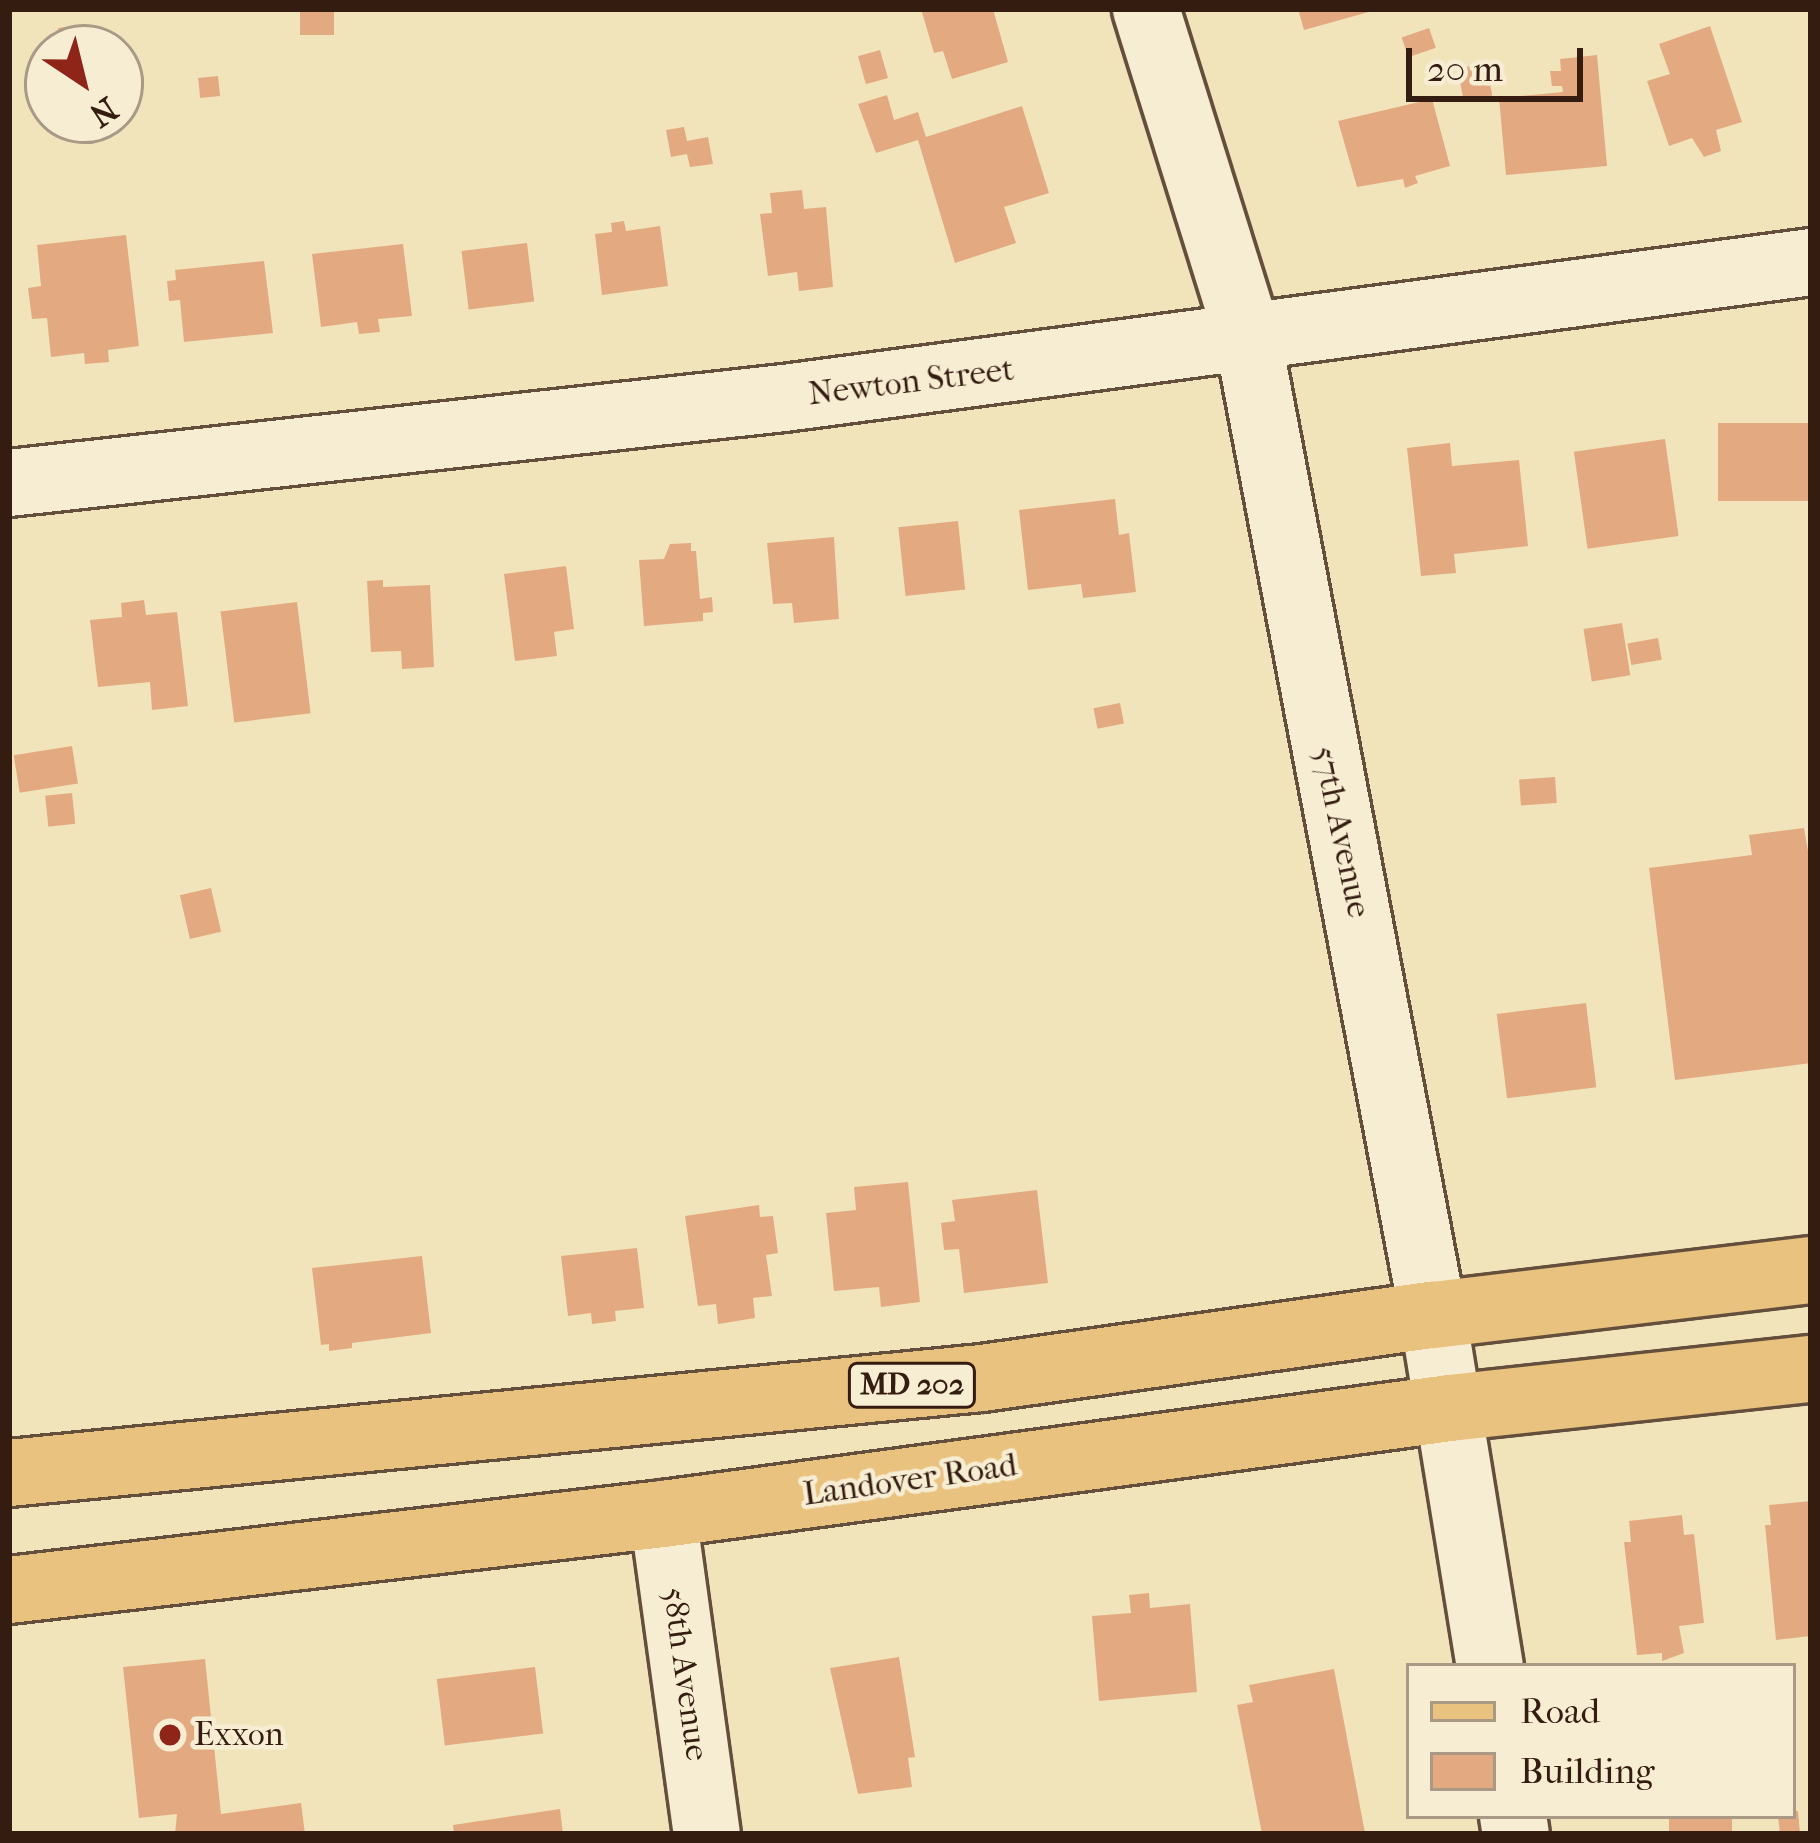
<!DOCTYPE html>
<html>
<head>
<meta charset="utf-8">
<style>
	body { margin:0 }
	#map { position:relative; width:1820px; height:1843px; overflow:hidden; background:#f1e4bb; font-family:"IM FELL French Canon",serif }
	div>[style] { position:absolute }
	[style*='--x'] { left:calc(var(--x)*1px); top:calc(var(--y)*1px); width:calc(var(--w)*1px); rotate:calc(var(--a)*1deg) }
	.building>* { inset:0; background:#e3aa81; transform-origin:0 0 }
	.roads { filter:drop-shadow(3px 0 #644e3c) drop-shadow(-3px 0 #644e3c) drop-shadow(0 3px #644e3c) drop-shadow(0 -3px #644e3c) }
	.minor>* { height:66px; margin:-33px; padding:0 33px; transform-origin:33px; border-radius:33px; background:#f6edd3 }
	.tertiary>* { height:66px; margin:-33px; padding:0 33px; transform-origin:33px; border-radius:33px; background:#f6edd3 }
	.primary>* { height:66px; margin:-33px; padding:0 33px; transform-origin:33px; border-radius:33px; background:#e8c27e }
	.dots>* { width:33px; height:33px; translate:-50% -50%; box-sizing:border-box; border:6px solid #f6edd3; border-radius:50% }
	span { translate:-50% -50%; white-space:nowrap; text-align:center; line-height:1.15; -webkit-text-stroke:9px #f6edd3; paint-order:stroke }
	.shield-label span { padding:3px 9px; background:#f6edd3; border:3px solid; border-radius:9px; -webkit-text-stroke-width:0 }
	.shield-label { font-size:30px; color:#351c11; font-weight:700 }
	.street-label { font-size:33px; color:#351c11 }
	.poi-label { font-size:33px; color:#351c11 }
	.left { translate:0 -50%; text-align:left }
	.frame { position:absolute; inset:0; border:12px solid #351c11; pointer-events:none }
	.legend { position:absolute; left:1406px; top:1663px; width:390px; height:156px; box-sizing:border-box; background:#f6edd3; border:3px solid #a99985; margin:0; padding:15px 21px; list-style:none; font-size:36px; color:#351c11 }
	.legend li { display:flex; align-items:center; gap:24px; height:60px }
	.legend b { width:60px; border:3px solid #a99985 }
	.north { position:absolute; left:24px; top:24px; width:120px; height:120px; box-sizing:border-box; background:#f6edd3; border:3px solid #a99985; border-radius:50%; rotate:145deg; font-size:33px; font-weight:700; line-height:48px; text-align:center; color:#351c11 }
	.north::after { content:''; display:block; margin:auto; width:42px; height:54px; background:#8f2418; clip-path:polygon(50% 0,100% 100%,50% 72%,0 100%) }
	.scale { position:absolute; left:1406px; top:48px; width:177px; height:54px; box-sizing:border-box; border:6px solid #351c11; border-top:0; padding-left:15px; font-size:36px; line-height:42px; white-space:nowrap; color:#351c11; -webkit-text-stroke:9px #f6edd3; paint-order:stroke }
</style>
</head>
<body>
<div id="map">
	<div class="building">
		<i style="left:300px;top:9px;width:34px;height:26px"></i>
		<i style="clip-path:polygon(921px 9px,993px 9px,1008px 62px,952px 79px,943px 51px,934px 53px)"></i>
		<i style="clip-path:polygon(1298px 9px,1376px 9px,1376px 10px,1304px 30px)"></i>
		<i style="clip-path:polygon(80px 26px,83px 48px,60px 48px,58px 28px)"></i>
		<i style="clip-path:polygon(1710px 26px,1742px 122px,1716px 130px,1721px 151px,1704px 157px,1692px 138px,1669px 146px,1647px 81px,1670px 74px,1659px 44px)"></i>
		<i style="left:1429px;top:28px;width:21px;height:29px;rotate:71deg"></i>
		<i style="left:880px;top:50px;width:29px;height:23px;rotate:74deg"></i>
		<i style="clip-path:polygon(1597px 55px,1607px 166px,1506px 175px,1499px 98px,1563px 92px,1562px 86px,1552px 86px,1550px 71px,1561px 71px,1560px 59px)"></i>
		<i style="left:1486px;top:63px;width:33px;height:29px;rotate:79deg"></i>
		<i style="left:218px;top:76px;width:20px;height:20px;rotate:84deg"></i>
		<i style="clip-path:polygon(887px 95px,894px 120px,918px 112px,926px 137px,1022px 106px,1049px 193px,1004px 207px,1016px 243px,955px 263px,918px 140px,876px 153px,858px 104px)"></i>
		<i style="clip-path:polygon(1432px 99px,1450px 166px,1415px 176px,1418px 183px,1405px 188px,1403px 179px,1357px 187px,1338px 121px)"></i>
		<i style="clip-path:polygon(684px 127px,687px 141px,708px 137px,713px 164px,690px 167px,687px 154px,671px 157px,666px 130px)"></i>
		<i style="clip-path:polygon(802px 190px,804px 209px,826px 207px,833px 287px,799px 291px,797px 272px,768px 276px,760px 214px,772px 213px,770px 193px)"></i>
		<i style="clip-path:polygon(624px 221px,626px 231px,660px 226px,668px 286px,602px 295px,595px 234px,612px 232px,611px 223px)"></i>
		<i style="clip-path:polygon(126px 235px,139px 346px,108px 350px,109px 362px,85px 364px,84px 353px,51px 357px,47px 318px,32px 319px,28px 288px,41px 286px,37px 245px)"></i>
		<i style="left:527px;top:243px;width:59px;height:66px;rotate:83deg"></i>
		<i style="clip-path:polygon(403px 244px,412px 316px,378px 319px,380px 332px,359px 334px,357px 322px,321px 327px,312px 254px)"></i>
		<i style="clip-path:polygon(264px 261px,273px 333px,184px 342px,180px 300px,169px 301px,167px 281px,176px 280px,175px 270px)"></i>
		<i style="left:1811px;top:423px;width:78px;height:93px;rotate:90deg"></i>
		<i style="left:1665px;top:439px;width:98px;height:92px;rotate:82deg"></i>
		<i style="clip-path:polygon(1450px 443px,1452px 466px,1519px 460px,1528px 546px,1454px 554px,1456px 573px,1421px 576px,1407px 448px)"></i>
		<i style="clip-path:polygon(1115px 499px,1119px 535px,1129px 533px,1136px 592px,1083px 598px,1081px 584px,1028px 590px,1019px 510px)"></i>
		<i style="left:958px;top:521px;width:69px;height:60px;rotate:84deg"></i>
		<i style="clip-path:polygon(834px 537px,839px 619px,794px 623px,792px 603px,773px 604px,767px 543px)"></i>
		<i style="clip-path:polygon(691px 543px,691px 551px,696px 551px,700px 599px,712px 597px,713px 612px,703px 613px,703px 621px,644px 626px,639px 560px,664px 559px,670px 544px)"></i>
		<i style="clip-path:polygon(566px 566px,574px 629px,554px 632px,557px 656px,515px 661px,504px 574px)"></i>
		<i style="clip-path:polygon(383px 580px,383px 587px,430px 585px,434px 667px,402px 669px,401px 651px,371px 652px,367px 581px)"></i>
		<i style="clip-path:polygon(144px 600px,146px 615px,177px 612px,188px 706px,152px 710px,150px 682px,98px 687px,90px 620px,122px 617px,121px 603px)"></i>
		<i style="left:297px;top:602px;width:112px;height:77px;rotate:83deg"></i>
		<i style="left:1622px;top:623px;width:53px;height:39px;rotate:81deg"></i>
		<i style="left:1658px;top:638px;width:22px;height:31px;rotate:80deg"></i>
		<i style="left:1120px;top:703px;width:21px;height:27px;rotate:79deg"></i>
		<i style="left:72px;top:746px;width:38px;height:59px;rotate:81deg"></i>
		<i style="left:1555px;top:777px;width:26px;height:36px;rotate:86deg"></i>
		<i style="left:72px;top:793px;width:31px;height:27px;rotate:84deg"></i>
		<i style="clip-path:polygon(1804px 828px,1811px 868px,1811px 1063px,1675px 1080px,1649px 868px,1752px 855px,1749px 835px)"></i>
		<i style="left:211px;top:888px;width:45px;height:32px;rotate:77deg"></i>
		<i style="left:1586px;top:1003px;width:85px;height:90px;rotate:83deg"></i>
		<i style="clip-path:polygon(908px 1182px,920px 1302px,881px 1307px,879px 1287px,834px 1291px,826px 1213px,856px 1210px,854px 1187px)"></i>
		<i style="clip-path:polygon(1037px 1190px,1048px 1283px,964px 1293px,959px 1249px,944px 1250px,941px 1223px,955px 1221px,952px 1200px)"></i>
		<i style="clip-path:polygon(759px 1205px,760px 1217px,773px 1216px,778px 1253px,766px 1255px,772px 1296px,753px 1298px,755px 1318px,718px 1324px,716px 1304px,698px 1306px,685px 1216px)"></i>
		<i style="clip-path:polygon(637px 1248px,644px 1308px,615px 1311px,616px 1321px,592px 1324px,591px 1313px,568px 1316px,561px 1256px)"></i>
		<i style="clip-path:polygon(422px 1256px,431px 1333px,352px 1343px,352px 1348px,329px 1351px,329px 1344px,321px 1345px,312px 1268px)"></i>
		<i style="clip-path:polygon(1811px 1501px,1811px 1636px,1776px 1640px,1765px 1525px,1771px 1525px,1769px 1505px)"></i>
		<i style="clip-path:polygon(1682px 1515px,1684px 1535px,1694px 1534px,1704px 1623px,1679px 1626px,1684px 1653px,1662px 1661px,1662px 1653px,1637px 1655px,1624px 1542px,1631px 1542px,1629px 1521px)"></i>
		<i style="clip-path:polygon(1149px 1593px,1150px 1608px,1190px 1604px,1197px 1692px,1099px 1701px,1092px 1616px,1131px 1613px,1129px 1595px)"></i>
		<i style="clip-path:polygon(899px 1657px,915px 1757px,908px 1758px,912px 1787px,858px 1794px,830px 1668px)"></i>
		<i style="clip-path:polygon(205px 1659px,221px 1814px,301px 1803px,305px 1834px,175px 1834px,177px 1814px,139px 1818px,123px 1667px)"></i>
		<i style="left:535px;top:1667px;width:67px;height:99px;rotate:83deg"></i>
		<i style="clip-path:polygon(1334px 1669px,1365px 1833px,1262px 1834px,1237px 1705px,1253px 1702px,1249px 1685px)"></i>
		<i style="clip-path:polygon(560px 1809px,563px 1834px,454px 1834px,453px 1825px)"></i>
		<i style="clip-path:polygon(1793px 1811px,1798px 1811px,1800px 1834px,1780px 1834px,1778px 1816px,1793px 1816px)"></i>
		<i style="left:1669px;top:1816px;width:63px;height:18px"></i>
	</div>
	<div class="roads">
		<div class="minor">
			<i style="--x:1146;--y:9;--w:339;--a:72.7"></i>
			<i style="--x:1247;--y:333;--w:999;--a:79.27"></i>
			<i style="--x:9;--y:483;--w:780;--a:-6.26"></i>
			<i style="--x:784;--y:398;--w:1036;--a:-7.54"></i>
			<i style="--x:663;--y:1514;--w:323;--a:82.2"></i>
		</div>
		<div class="tertiary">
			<i style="--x:1433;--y:1315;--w:356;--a:80.8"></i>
			<i style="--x:1513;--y:1816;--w:18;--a:81"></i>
		</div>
		<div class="primary">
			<i style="--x:9;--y:1473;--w:978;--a:-5.58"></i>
			<i style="--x:982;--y:1378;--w:455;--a:-8"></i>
			<i style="--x:1433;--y:1315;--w:381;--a:-6.8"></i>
			<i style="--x:9;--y:1590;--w:658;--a:-6.63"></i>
			<i style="--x:663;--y:1514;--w:794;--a:-7.67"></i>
			<i style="--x:1450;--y:1408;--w:363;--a:-6.2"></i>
		</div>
	</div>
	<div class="dots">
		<i style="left:170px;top:1735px;background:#8f2418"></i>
	</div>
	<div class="shield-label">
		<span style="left:912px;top:1385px">MD 202</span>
	</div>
	<div class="street-label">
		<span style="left:911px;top:382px;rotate:-7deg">Newton Street</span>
		<span style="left:1341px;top:832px;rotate:78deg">57th Avenue</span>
		<span style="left:910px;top:1480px;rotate:-8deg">Landover Road</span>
		<span style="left:685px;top:1674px;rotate:82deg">58th Avenue</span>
	</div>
	<div class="poi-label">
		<span class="left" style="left:194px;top:1735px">Exxon</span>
	</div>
	<div class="frame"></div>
	<ul class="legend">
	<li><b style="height:15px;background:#e8c27e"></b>Road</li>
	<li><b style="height:33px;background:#e3aa81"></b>Building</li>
	</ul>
	<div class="north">N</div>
	<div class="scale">20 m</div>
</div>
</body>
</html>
